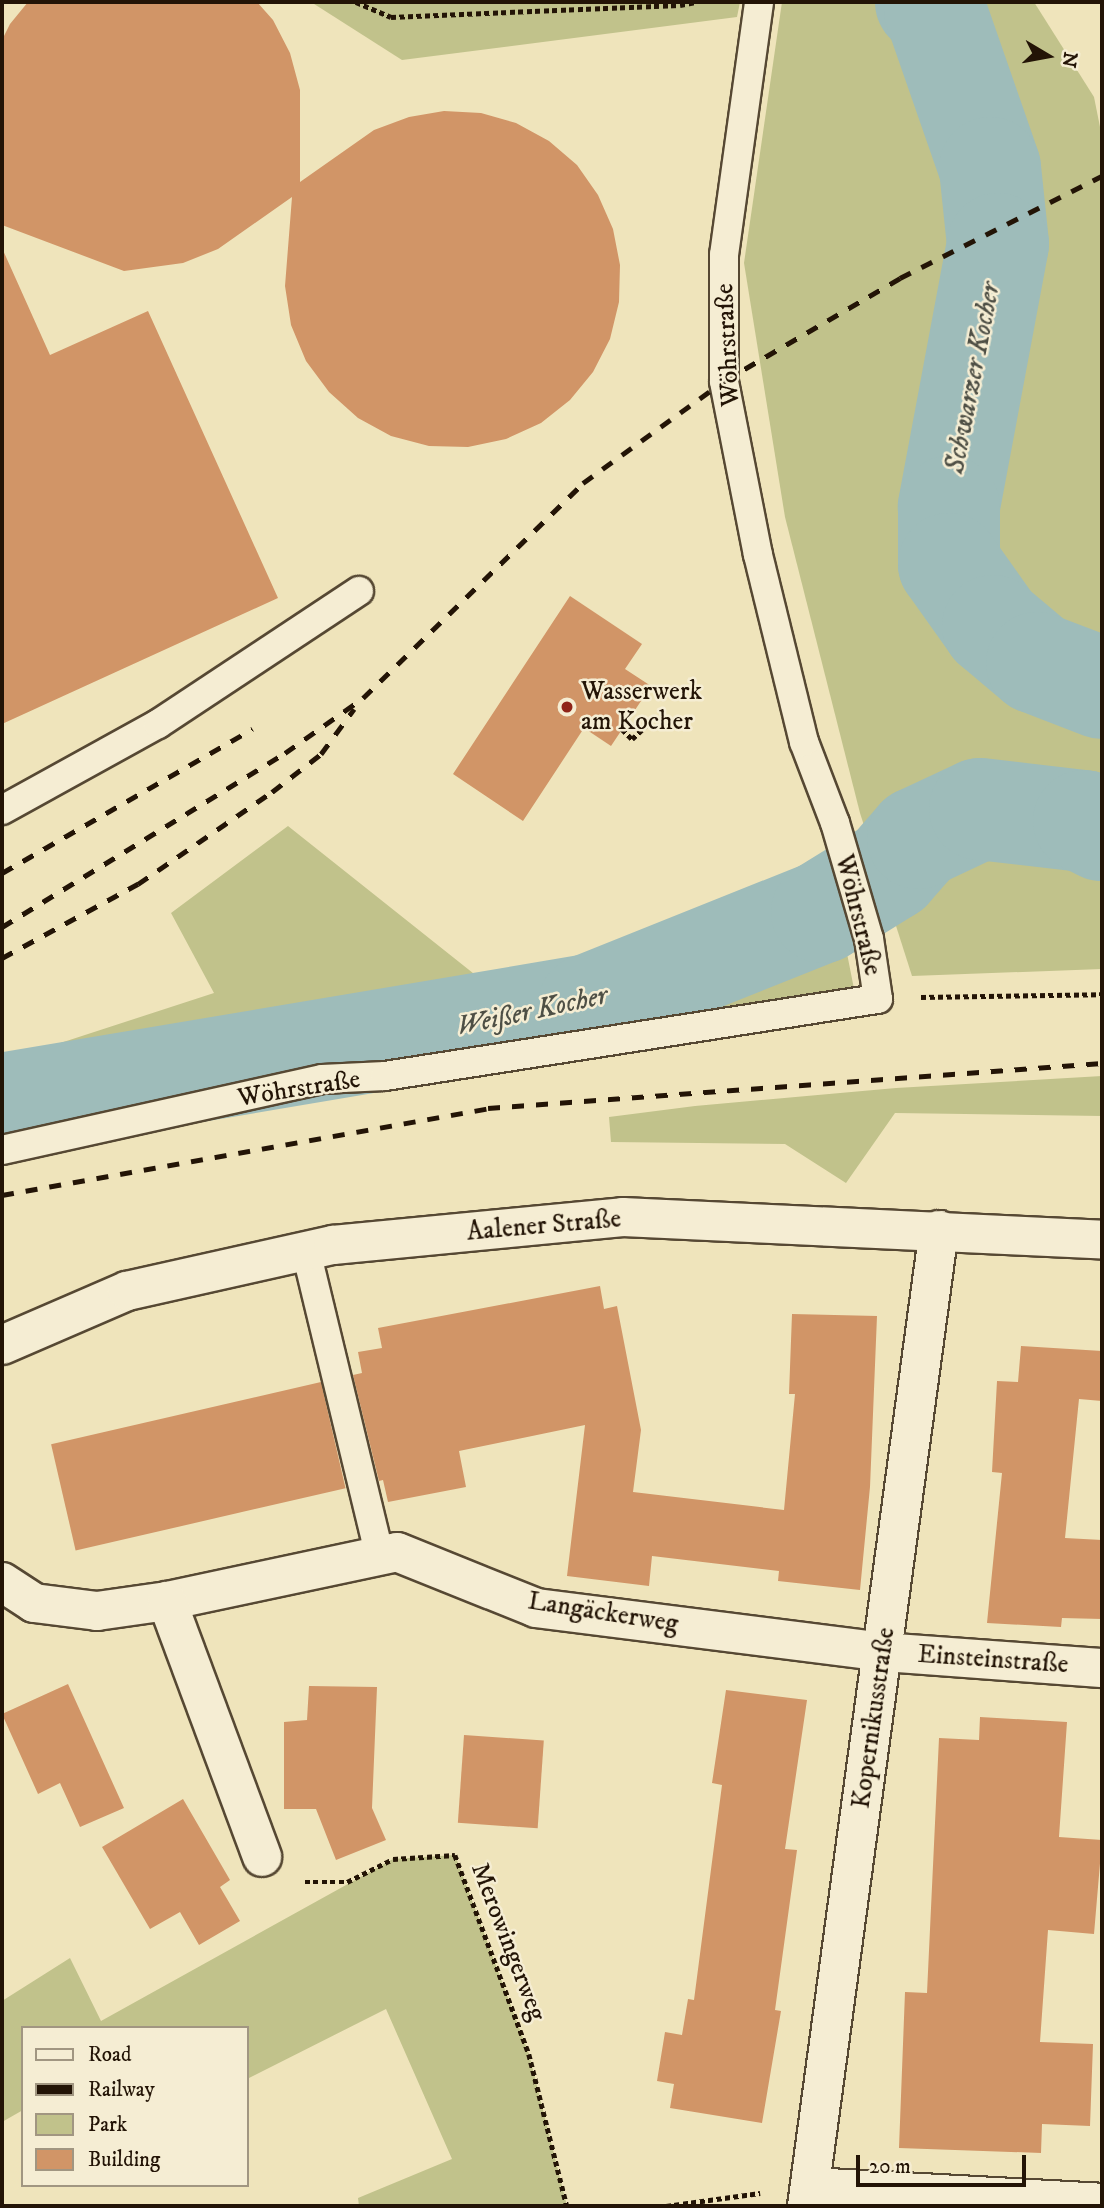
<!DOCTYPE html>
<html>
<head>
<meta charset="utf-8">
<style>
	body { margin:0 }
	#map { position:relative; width:1104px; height:2208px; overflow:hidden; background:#efe4bb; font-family:"IM FELL DW Pica",serif }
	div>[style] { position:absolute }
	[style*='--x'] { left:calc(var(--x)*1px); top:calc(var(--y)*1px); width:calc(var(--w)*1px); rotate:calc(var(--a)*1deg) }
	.green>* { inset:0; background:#c1c28b }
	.river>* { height:102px; margin:-51px; padding:0 51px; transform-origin:51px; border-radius:51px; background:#9ebcba }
	.building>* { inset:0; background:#d19567; transform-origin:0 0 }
	.path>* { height:4.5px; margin-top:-2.25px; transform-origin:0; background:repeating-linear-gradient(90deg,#231406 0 5px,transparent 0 8.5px) }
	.roads { filter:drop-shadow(2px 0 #564833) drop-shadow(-2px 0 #564833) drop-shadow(0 2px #564833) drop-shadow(0 -2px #564833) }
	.service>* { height:28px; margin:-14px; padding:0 14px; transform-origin:14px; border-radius:14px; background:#f5edd3 }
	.minor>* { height:38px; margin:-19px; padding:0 19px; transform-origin:19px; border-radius:19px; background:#f5edd3 }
	.tertiary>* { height:38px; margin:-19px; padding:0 19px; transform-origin:19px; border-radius:19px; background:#f5edd3 }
	.rail>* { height:5px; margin-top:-2.5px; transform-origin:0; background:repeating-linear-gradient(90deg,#231406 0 12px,transparent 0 24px) }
	.dots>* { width:19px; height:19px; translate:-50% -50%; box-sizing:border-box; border:4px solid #f5edd3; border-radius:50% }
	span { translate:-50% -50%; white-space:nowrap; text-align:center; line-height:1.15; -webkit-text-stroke:5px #f5edd3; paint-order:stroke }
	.street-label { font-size:26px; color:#231406 }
	.poi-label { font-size:26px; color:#231406 }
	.left { translate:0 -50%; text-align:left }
	.water-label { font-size:28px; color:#4e4f45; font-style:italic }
	.frame { position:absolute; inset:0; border:4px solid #231406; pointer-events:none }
	.legend { position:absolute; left:21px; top:2026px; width:228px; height:161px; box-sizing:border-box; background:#f5edd3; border:2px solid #a19681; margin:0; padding:9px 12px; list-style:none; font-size:21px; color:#231406 }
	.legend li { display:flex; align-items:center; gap:14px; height:35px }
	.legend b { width:35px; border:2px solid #a19681 }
	.north { position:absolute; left:1013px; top:21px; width:70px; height:70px; -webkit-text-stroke:5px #f5edd3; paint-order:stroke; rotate:100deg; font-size:19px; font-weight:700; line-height:28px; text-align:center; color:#231406 }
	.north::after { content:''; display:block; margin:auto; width:24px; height:32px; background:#231406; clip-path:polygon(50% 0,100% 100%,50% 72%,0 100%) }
	.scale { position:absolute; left:856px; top:2155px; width:170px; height:32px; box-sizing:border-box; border:4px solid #231406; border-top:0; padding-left:9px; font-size:21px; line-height:24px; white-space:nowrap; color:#231406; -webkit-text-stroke:5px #f5edd3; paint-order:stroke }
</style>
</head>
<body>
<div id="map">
	<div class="green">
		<i style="clip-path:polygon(311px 2px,740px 2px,737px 17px,402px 60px)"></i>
		<i style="clip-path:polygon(782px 2px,1034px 2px,1094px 97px,1102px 137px,1102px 969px,912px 976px,860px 813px,785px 517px,744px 263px)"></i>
		<i style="clip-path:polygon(288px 826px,512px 1004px,842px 928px,855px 994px,382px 1069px,367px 1058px,153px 1088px,59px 1121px,2px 1134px,2px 1062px,214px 993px,171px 913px)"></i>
		<i style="clip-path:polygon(1102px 1076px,1102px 1116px,895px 1113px,846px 1183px,785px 1144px,611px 1142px,609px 1117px,695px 1106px,896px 1088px)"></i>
		<i style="clip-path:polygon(455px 1855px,529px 2054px,567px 2206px,359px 2206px,358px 2198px,452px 2159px,386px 2009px,247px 2079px,247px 2028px,23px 2028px,23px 2110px,2px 2122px,2px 2001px,70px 1958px,101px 2021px,393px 1859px)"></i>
	</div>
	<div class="river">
		<i style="--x:926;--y:2;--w:12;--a:42"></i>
		<i style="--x:935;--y:10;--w:167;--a:70.8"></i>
		<i style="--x:990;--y:168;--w:76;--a:84"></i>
		<i style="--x:998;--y:244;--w:268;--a:100.6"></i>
		<i style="--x:949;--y:507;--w:57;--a:90"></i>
		<i style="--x:949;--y:564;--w:76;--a:54.6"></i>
		<i style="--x:993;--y:626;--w:57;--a:40.1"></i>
		<i style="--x:1037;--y:663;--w:70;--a:21"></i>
		<i style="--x:2;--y:1104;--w:595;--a:-9.57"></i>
		<i style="--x:589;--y:1005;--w:251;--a:-21.8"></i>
		<i style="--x:822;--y:912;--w:80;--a:-31.7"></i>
		<i style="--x:890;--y:870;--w:43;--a:-48.8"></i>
		<i style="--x:918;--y:838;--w:68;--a:-25.1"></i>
		<i style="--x:980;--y:809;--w:105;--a:6.6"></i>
		<i style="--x:1084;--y:821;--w:20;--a:27"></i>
	</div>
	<div class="building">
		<i style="clip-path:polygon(28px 2px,257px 2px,273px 20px,290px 53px,300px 90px,300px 182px,374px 130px,409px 117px,444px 111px,481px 113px,516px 123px,549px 141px,577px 165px,598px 195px,613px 229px,620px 265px,619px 302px,610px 339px,593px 372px,570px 400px,541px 423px,506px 439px,468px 447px,429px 446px,391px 436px,358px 418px,329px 392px,306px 361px,291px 325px,285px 286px,292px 197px,218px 249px,183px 263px,124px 271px,2px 225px,2px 40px,10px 24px)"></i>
		<i style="clip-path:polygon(2px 248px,50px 355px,148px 311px,278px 598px,2px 724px)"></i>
		<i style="clip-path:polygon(570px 596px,642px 644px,625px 669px,651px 686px,611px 746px,584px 728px,523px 821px,453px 774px)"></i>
		<i style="clip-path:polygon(600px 1286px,604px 1309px,617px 1306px,641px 1430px,633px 1492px,784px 1510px,795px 1394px,789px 1394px,792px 1314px,877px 1316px,870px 1487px,860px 1590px,778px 1581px,779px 1571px,652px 1556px,649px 1586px,567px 1576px,585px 1425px,459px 1451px,466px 1487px,388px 1502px,383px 1480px,379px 1481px,353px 1375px,362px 1373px,358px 1352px,382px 1348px,378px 1328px)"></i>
		<i style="clip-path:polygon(1021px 1346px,1102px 1351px,1102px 1401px,1079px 1399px,1065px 1538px,1102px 1540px,1102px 1619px,1062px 1618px,1061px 1627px,987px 1623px,1002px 1473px,992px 1472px,997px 1381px,1018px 1382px)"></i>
		<i style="left:321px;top:1382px;width:109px;height:277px;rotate:77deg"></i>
		<i style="clip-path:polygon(68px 1684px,124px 1808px,80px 1827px,60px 1783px,38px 1794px,2px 1714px)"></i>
		<i style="clip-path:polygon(309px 1686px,377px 1687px,372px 1808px,386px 1840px,336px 1860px,316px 1809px,284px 1809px,284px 1722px,307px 1720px)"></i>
		<i style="clip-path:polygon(726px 1690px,807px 1700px,785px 1849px,797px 1850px,775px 2010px,781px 2011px,762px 2123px,670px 2108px,674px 2084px,657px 2081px,665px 2032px,682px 2035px,688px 1999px,694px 2000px,722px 1785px,712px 1783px)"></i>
		<i style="clip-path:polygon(980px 1717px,1067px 1722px,1059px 1837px,1102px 1840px,1094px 1934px,1048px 1930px,1040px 2042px,1093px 2044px,1090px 2126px,1042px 2124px,1041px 2153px,899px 2148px,905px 1992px,927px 1993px,939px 1738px,979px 1740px)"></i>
		<i style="left:464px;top:1735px;width:80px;height:88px;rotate:4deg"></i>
		<i style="clip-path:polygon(183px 1799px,230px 1880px,220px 1887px,240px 1921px,199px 1945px,180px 1912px,150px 1929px,102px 1847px)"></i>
	</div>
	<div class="path">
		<i style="--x:356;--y:2;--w:38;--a:23"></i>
		<i style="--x:391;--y:17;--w:289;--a:-2.4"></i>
		<i style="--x:680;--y:5;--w:16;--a:-11"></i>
		<i style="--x:622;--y:729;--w:14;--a:45"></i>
		<i style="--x:632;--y:739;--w:19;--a:-43"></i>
		<i style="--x:921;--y:997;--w:181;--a:-0.9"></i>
		<i style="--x:305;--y:1882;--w:42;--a:0"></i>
		<i style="--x:347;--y:1882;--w:51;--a:-26.6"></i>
		<i style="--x:393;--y:1859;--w:62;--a:-3.7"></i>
		<i style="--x:455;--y:1855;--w:212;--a:69.6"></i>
		<i style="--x:529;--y:2054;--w:157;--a:76"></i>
		<i style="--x:666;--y:2206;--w:95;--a:-7.9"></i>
	</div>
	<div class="roads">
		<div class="service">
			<i style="--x:2;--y:810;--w:178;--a:-28.9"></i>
			<i style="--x:158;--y:724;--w:241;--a:-33.5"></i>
			<i style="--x:2;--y:1150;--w:328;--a:-12.5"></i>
			<i style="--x:322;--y:1079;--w:63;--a:-2.7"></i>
			<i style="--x:385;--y:1076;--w:499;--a:-8.9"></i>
			<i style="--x:878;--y:999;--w:61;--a:-98.5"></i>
			<i style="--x:869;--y:939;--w:121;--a:-106.3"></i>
			<i style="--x:835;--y:823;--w:87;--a:-110.9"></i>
			<i style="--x:804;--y:742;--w:193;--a:-103.8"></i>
			<i style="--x:758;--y:555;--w:177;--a:-101.1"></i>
			<i style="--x:724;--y:381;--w:126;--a:-90"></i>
			<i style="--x:724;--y:255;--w:255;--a:-82.1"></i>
			<i style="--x:306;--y:1251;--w:314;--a:76.4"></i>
		</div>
		<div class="minor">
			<i style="--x:2;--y:1582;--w:38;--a:33"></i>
			<i style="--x:34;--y:1603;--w:64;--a:7.2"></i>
			<i style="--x:97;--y:1611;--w:71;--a:-8.1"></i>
			<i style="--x:167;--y:1601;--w:235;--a:-12"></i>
			<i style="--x:397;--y:1552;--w:150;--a:21.9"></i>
			<i style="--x:536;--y:1608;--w:350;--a:7.2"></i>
			<i style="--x:883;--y:1652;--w:220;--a:4.2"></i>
			<i style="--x:167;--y:1601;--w:273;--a:69.6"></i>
			<i style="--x:810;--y:2187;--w:292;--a:3.1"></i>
			<i style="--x:807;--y:2206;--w:985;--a:-82.3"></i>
		</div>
		<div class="tertiary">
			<i style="--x:2;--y:1345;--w:136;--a:-23.4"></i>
			<i style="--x:127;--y:1291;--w:211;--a:-12.6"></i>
			<i style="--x:333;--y:1245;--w:291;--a:-5.5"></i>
			<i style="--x:623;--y:1217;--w:480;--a:2.7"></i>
		</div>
	</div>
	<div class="rail">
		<i style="--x:2;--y:873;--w:289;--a:-29.9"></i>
		<i style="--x:2;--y:927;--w:332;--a:-31.6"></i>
		<i style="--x:285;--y:753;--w:95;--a:-35.2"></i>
		<i style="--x:363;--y:698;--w:308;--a:-44.3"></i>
		<i style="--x:583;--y:483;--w:174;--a:-35.9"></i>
		<i style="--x:724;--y:381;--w:204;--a:-30.3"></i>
		<i style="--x:900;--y:278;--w:226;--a:-26.8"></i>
		<i style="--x:2;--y:958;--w:155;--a:-28.6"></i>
		<i style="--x:138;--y:884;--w:163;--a:-34.5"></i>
		<i style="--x:272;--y:792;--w:62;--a:-37.8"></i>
		<i style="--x:321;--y:754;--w:56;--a:-53.7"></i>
		<i style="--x:2;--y:1195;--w:494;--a:-10.1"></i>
		<i style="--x:488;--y:1108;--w:616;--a:-4.19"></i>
	</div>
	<div class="dots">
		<i style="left:567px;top:707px;background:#8f2418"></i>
	</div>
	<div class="street-label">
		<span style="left:728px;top:345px;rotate:-93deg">Wöhrstraße</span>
		<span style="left:858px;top:915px;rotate:76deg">Wöhrstraße</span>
		<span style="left:299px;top:1089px;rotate:-9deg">Wöhrstraße</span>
		<span style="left:544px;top:1226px;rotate:-5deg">Aalener Straße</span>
		<span style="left:603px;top:1613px;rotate:9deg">Langäckerweg</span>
		<span style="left:993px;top:1660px;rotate:4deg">Einsteinstraße</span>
		<span style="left:874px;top:1718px;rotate:-82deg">Kopernikusstraße</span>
		<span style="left:508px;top:1942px;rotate:69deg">Merowingerweg</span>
	</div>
	<div class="poi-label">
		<span class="left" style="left:581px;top:707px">Wasserwerk<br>am Kocher</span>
	</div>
	<div class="water-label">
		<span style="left:973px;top:378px;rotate:-79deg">Schwarzer Kocher</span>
		<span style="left:532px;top:1011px;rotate:-12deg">Weißer Kocher</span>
	</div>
	<div class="frame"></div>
	<ul class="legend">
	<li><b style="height:9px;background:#f5edd3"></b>Road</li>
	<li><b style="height:9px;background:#231406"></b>Railway</li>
	<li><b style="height:19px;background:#c1c28b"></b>Park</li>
	<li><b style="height:19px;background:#d19567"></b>Building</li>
	</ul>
	<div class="north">N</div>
	<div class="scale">20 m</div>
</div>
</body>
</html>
